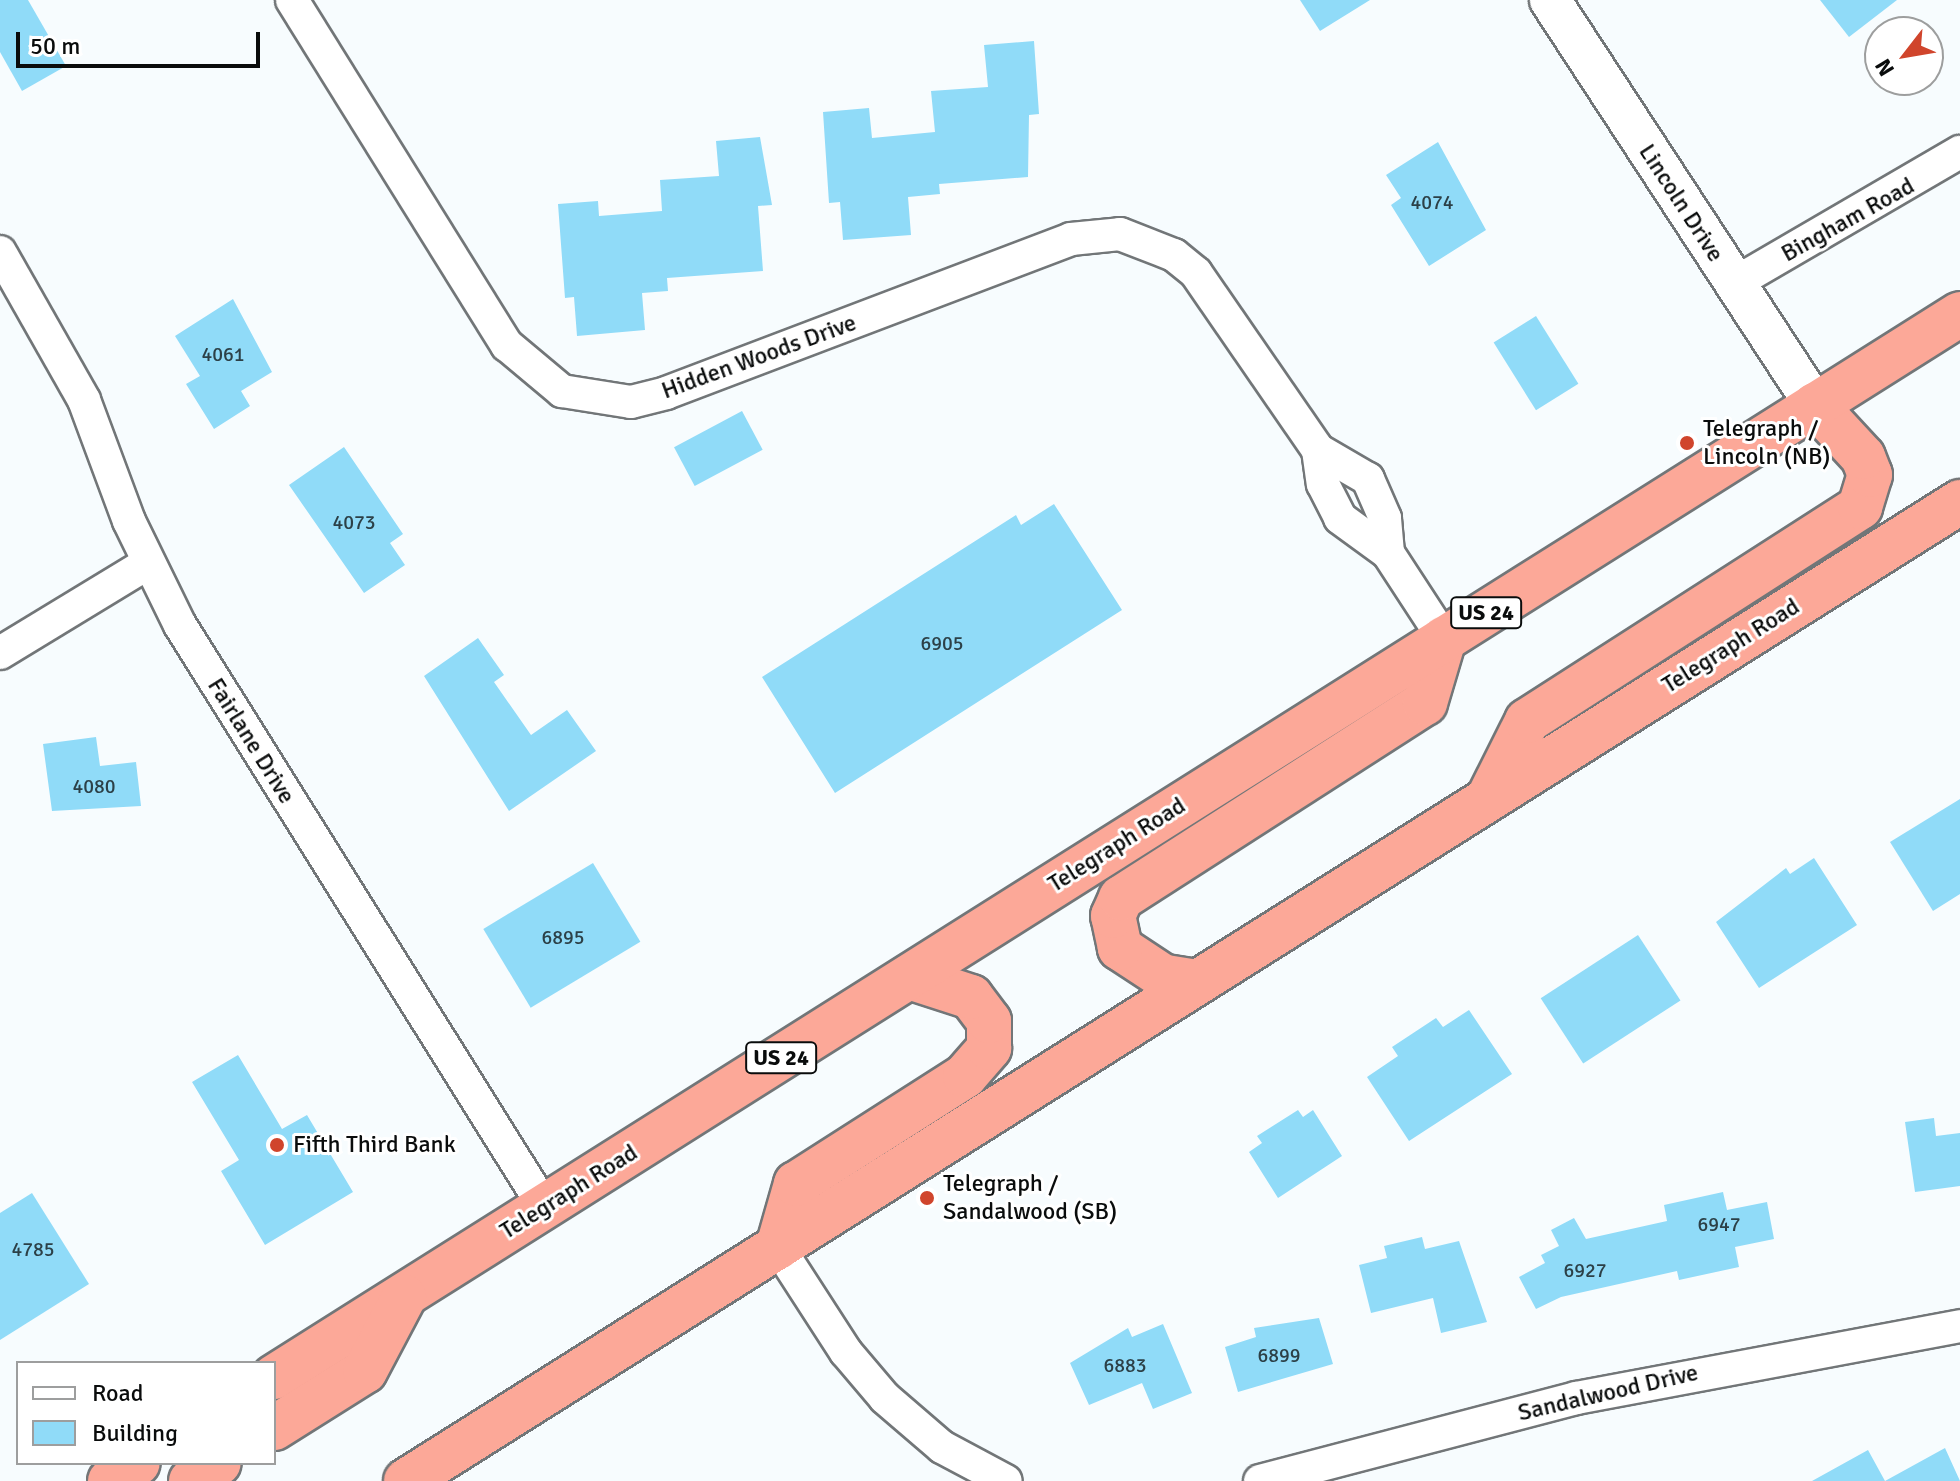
<!DOCTYPE html>
<html>
<head>
<meta charset="utf-8">
<style>
	body { margin:0 }
	#map { position:relative; width:1960px; height:1481px; overflow:hidden; background:#f7fcfe; font-family:Signika,sans-serif }
	div>[style] { position:absolute }
	[style*='--x'] { left:calc(var(--x)*1px); top:calc(var(--y)*1px); width:calc(var(--w)*1px); rotate:calc(var(--a)*1deg) }
	.building>* { inset:0; background:#90dbf8; transform-origin:0 0 }
	.roads { filter:drop-shadow(2px 0 #727678) drop-shadow(-2px 0 #727678) drop-shadow(0 2px #727678) drop-shadow(0 -2px #727678) }
	.minor>* { height:32px; margin:-16px; padding:0 16px; transform-origin:16px; border-radius:16px; background:#fff }
	.tertiary>* { height:40px; margin:-20px; padding:0 20px; transform-origin:20px; border-radius:20px; background:#fff }
	.trunk>* { height:44px; margin:-22px; padding:0 22px; transform-origin:22px; border-radius:22px; background:#fca898 }
	.dots>* { width:22px; height:22px; translate:-50% -50%; box-sizing:border-box; border:4px solid #fff; border-radius:50% }
	span { translate:-50% -50%; white-space:nowrap; text-align:center; line-height:1.15; -webkit-text-stroke:6px #fff; paint-order:stroke }
	.number-label { font-size:20px; color:#2c4047 }
	.number-label span { -webkit-text-stroke-width:0 }
	.shield-label span { padding:2px 6px; background:#fff; border:2px solid; border-radius:6px; -webkit-text-stroke-width:0 }
	.shield-label { font-size:22px; color:#0a0c0c; font-weight:700 }
	.street-label { font-size:24px; color:#0a0c0c }
	.poi-label { font-size:24px; color:#0a0c0c }
	.left { translate:0 -50%; text-align:left }
	.legend { position:absolute; left:16px; top:1361px; width:260px; height:104px; box-sizing:border-box; background:#fff; border:2px solid #9d9e9e; margin:0; padding:10px 14px; list-style:none; font-size:24px; color:#0a0c0c }
	.legend li { display:flex; align-items:center; gap:16px; height:40px }
	.legend b { width:40px; border:2px solid #9d9e9e }
	.north { position:absolute; left:1864px; top:16px; width:80px; height:80px; box-sizing:border-box; background:#fff; border:2px solid #9d9e9e; border-radius:50%; rotate:239deg; font-size:22px; font-weight:700; line-height:32px; text-align:center; color:#0a0c0c }
	.north::after { content:''; display:block; margin:auto; width:28px; height:36px; background:#d0452c; clip-path:polygon(50% 0,100% 100%,50% 72%,0 100%) }
	.scale { position:absolute; left:16px; top:32px; width:244px; height:36px; box-sizing:border-box; border:4px solid #0a0c0c; border-top:0; padding-left:10px; font-size:24px; line-height:28px; white-space:nowrap; color:#0a0c0c; -webkit-text-stroke:6px #fff; paint-order:stroke }
</style>
</head>
<body>
<div id="map">
	<div class="building">
		<i style="clip-path:polygon(0 0,28px 0,66px 66px,22px 91px,0 52px)"></i>
		<i style="clip-path:polygon(1300px 0,1370px 0,1320px 31px)"></i>
		<i style="clip-path:polygon(1820px 0,1897px 0,1849px 37px)"></i>
		<i style="clip-path:polygon(1034px 41px,1039px 114px,1029px 115px,1028px 177px,939px 184px,940px 194px,908px 197px,911px 235px,843px 240px,840px 202px,829px 203px,823px 112px,869px 108px,872px 138px,935px 132px,931px 91px,988px 87px,984px 45px)"></i>
		<i style="clip-path:polygon(760px 137px,772px 205px,758px 206px,763px 271px,667px 278px,668px 291px,642px 293px,645px 330px,577px 336px,574px 297px,565px 298px,558px 204px,598px 201px,599px 216px,662px 211px,660px 180px,719px 176px,716px 141px)"></i>
		<i style="clip-path:polygon(1438px 142px,1486px 230px,1429px 266px,1391px 205px,1401px 198px,1386px 175px)"></i>
		<i style="clip-path:polygon(233px 299px,272px 372px,241px 391px,250px 406px,214px 429px,186px 384px,200px 376px,175px 336px)"></i>
		<i style="left:1536px;top:316px;width:80px;height:50px;rotate:58deg"></i>
		<i style="left:742px;top:411px;width:44px;height:77px;rotate:62deg"></i>
		<i style="clip-path:polygon(344px 447px,403px 534px,390px 543px,405px 565px,364px 593px,289px 485px)"></i>
		<i style="clip-path:polygon(1054px 504px,1122px 610px,835px 793px,762px 677px,1016px 515px,1021px 525px)"></i>
		<i style="clip-path:polygon(478px 638px,504px 675px,494px 682px,531px 735px,567px 710px,596px 751px,509px 811px,424px 676px)"></i>
		<i style="clip-path:polygon(96px 737px,100px 766px,136px 762px,141px 806px,52px 811px,43px 744px)"></i>
		<i style="clip-path:polygon(1960px 799px,1960px 894px,1933px 911px,1890px 842px)"></i>
		<i style="clip-path:polygon(1814px 858px,1857px 925px,1759px 988px,1716px 922px,1786px 868px,1790px 874px)"></i>
		<i style="left:593px;top:863px;width:92px;height:128px;rotate:59deg"></i>
		<i style="left:1638px;top:935px;width:78px;height:116px;rotate:57deg"></i>
		<i style="clip-path:polygon(1469px 1010px,1512px 1074px,1409px 1141px,1367px 1077px,1398px 1056px,1392px 1047px,1436px 1018px,1443px 1027px)"></i>
		<i style="clip-path:polygon(238px 1055px,282px 1129px,307px 1115px,353px 1192px,265px 1245px,221px 1171px,239px 1160px,192px 1082px)"></i>
		<i style="clip-path:polygon(1298px 1110px,1303px 1117px,1313px 1110px,1342px 1156px,1278px 1198px,1249px 1152px,1262px 1143px,1257px 1136px)"></i>
		<i style="clip-path:polygon(1934px 1118px,1936px 1136px,1960px 1133px,1960px 1186px,1915px 1192px,1905px 1122px)"></i>
		<i style="clip-path:polygon(1723px 1192px,1727px 1210px,1767px 1202px,1774px 1239px,1735px 1247px,1739px 1267px,1679px 1280px,1677px 1271px,1561px 1297px,1536px 1309px,1519px 1277px,1545px 1263px,1541px 1255px,1559px 1246px,1551px 1230px,1574px 1218px,1586px 1239px,1667px 1221px,1664px 1205px)"></i>
		<i style="clip-path:polygon(32px 1193px,89px 1284px,0 1340px,0 1213px)"></i>
		<i style="clip-path:polygon(1422px 1237px,1425px 1249px,1459px 1241px,1487px 1322px,1441px 1333px,1433px 1298px,1371px 1313px,1359px 1265px,1387px 1258px,1384px 1246px)"></i>
		<i style="clip-path:polygon(1319px 1318px,1333px 1364px,1238px 1392px,1225px 1347px,1256px 1337px,1254px 1328px)"></i>
		<i style="clip-path:polygon(1163px 1324px,1192px 1393px,1153px 1409px,1142px 1383px,1089px 1405px,1070px 1363px,1128px 1328px,1132px 1337px)"></i>
		<i style="clip-path:polygon(1945px 1448px,1960px 1481px,1812px 1481px,1868px 1450px,1885px 1481px)"></i>
	</div>
	<div class="roads">
		<div class="minor">
			<i style="--x:292;--y:0;--w:407;--a:58.1"></i>
			<i style="--x:507;--y:345;--w:72;--a:39.9"></i>
			<i style="--x:562;--y:391;--w:70;--a:9.1"></i>
			<i style="--x:631;--y:402;--w:36;--a:-14"></i>
			<i style="--x:666;--y:393;--w:433;--a:-20.8"></i>
			<i style="--x:1071;--y:239;--w:49;--a:-5.8"></i>
			<i style="--x:1120;--y:234;--w:58;--a:21.3"></i>
			<i style="--x:1174;--y:255;--w:28;--a:39"></i>
			<i style="--x:1196;--y:273;--w:215;--a:55.4"></i>
			<i style="--x:0;--y:252;--w:170;--a:60.4"></i>
			<i style="--x:84;--y:400;--w:129;--a:69.6"></i>
			<i style="--x:129;--y:521;--w:116;--a:63.9"></i>
			<i style="--x:180;--y:625;--w:688;--a:57.95"></i>
			<i style="--x:1733;--y:284;--w:263;--a:-30.2"></i>
			<i style="--x:1388;--y:553;--w:35;--a:-95"></i>
			<i style="--x:1385;--y:518;--w:43;--a:-113.6"></i>
			<i style="--x:1368;--y:479;--w:58;--a:-149.9"></i>
			<i style="--x:1318;--y:450;--w:34;--a:82"></i>
			<i style="--x:1323;--y:484;--w:38;--a:63"></i>
			<i style="--x:1340;--y:518;--w:59;--a:36.1"></i>
			<i style="--x:1388;--y:553;--w:103;--a:56.9"></i>
			<i style="--x:0;--y:653;--w:173;--a:-31.3"></i>
			<i style="--x:778;--y:1247;--w:125;--a:57.1"></i>
			<i style="--x:846;--y:1352;--w:60;--a:49.7"></i>
			<i style="--x:885;--y:1398;--w:75;--a:40.7"></i>
			<i style="--x:942;--y:1447;--w:72;--a:28"></i>
			<i style="--x:1260;--y:1481;--w:327;--a:-14.7"></i>
			<i style="--x:1576;--y:1398;--w:391;--a:-10.6"></i>
		</div>
		<div class="tertiary">
			<i style="--x:1550;--y:0;--w:484;--a:56.8"></i>
		</div>
		<div class="trunk">
			<i style="--x:1488;--y:799;--w:87;--a:-63.4"></i>
			<i style="--x:1527;--y:721;--w:396;--a:-32.7"></i>
			<i style="--x:1860;--y:507;--w:34;--a:-73"></i>
			<i style="--x:1870;--y:475;--w:19;--a:-111"></i>
			<i style="--x:1863;--y:457;--w:71;--a:-132.7"></i>
			<i style="--x:1197;--y:982;--w:33;--a:-171"></i>
			<i style="--x:1164;--y:977;--w:53;--a:-146.6"></i>
			<i style="--x:1120;--y:948;--w:33;--a:-102"></i>
			<i style="--x:1113;--y:916;--w:20;--a:-66"></i>
			<i style="--x:1121;--y:898;--w:361;--a:-32.7"></i>
			<i style="--x:1425;--y:703;--w:67;--a:-73.5"></i>
			<i style="--x:778;--y:1247;--w:66;--a:-74.1"></i>
			<i style="--x:796;--y:1184;--w:201;--a:-32.6"></i>
			<i style="--x:965;--y:1076;--w:37;--a:-49"></i>
			<i style="--x:989;--y:1048;--w:27;--a:-90"></i>
			<i style="--x:989;--y:1021;--w:30;--a:-127"></i>
			<i style="--x:971;--y:997;--w:65;--a:-162.1"></i>
			<i style="--x:274;--y:1377;--w:1993;--a:-32.23"></i>
			<i style="--x:274;--y:1428;--w:107;--a:-32.1"></i>
			<i style="--x:365;--y:1371;--w:84;--a:-62.2"></i>
			<i style="--x:110;--y:1481;--w:33;--a:-33"></i>
			<i style="--x:191;--y:1481;--w:33;--a:-33"></i>
			<i style="--x:406;--y:1481;--w:1837;--a:-32.21"></i>
		</div>
	</div>
	<div class="dots">
		<i style="left:1687px;top:443px;background:#d0452c"></i>
		<i style="left:277px;top:1145px;background:#d0452c"></i>
		<i style="left:927px;top:1198px;background:#d0452c"></i>
	</div>
	<div class="number-label">
		<span style="left:1432px;top:202px">4074</span>
		<span style="left:223px;top:354px">4061</span>
		<span style="left:354px;top:522px">4073</span>
		<span style="left:942px;top:643px">6905</span>
		<span style="left:94px;top:786px">4080</span>
		<span style="left:563px;top:937px">6895</span>
		<span style="left:1719px;top:1224px">6947</span>
		<span style="left:33px;top:1249px">4785</span>
		<span style="left:1585px;top:1270px">6927</span>
		<span style="left:1279px;top:1355px">6899</span>
		<span style="left:1125px;top:1365px">6883</span>
	</div>
	<div class="shield-label">
		<span style="left:1486px;top:613px">US 24</span>
		<span style="left:781px;top:1058px">US 24</span>
	</div>
	<div class="street-label">
		<span style="left:1681px;top:203px;rotate:57deg">Lincoln Drive</span>
		<span style="left:1848px;top:220px;rotate:-29deg">Bingham Road</span>
		<span style="left:759px;top:357px;rotate:-20deg">Hidden Woods Drive</span>
		<span style="left:1731px;top:646px;rotate:-32deg">Telegraph Road</span>
		<span style="left:251px;top:741px;rotate:58deg">Fairlane Drive</span>
		<span style="left:1117px;top:845px;rotate:-32deg">Telegraph Road</span>
		<span style="left:569px;top:1192px;rotate:-32deg">Telegraph Road</span>
		<span style="left:1608px;top:1393px;rotate:-13deg">Sandalwood Drive</span>
	</div>
	<div class="poi-label">
		<span class="left" style="left:1703px;top:443px">Telegraph /<br>Lincoln (NB)</span>
		<span class="left" style="left:293px;top:1145px">Fifth Third Bank</span>
		<span class="left" style="left:943px;top:1198px">Telegraph /<br>Sandalwood (SB)</span>
	</div>
	<ul class="legend">
	<li><b style="height:10px;background:#fff"></b>Road</li>
	<li><b style="height:22px;background:#90dbf8"></b>Building</li>
	</ul>
	<div class="north">N</div>
	<div class="scale">50 m</div>
</div>
</body>
</html>
